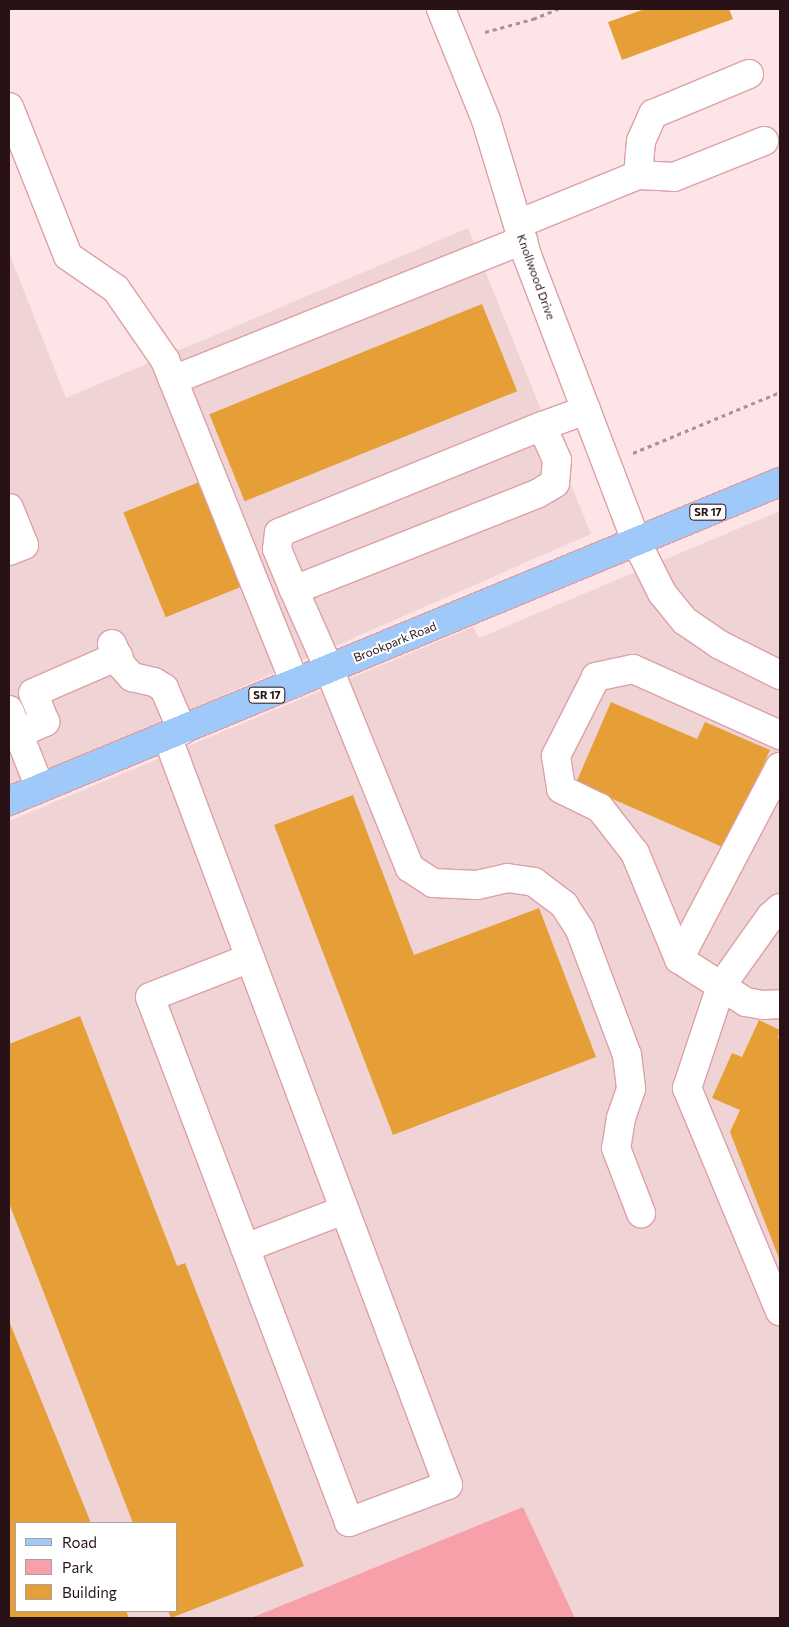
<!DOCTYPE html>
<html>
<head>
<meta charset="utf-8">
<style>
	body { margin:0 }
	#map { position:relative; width:789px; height:1627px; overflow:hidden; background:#fde4e6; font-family:Commissioner,sans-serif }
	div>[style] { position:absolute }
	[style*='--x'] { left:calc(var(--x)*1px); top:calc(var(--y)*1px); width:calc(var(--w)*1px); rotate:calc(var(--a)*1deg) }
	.built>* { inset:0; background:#f0d3d5 }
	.green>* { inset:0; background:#f8a0aa }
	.building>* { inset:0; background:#e69f36; transform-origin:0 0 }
	.path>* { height:3px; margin-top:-1.5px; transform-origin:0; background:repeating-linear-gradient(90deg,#aa9295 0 4px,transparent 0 8px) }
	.roads { filter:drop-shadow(1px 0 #dca0a6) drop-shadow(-1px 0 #dca0a6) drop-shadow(0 1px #dca0a6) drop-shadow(0 -1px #dca0a6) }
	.minor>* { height:28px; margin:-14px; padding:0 14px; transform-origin:14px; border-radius:14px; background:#fff }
	.major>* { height:28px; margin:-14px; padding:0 14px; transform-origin:14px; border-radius:14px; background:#9ec9f9 }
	span { translate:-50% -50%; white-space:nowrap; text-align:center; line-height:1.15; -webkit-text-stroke:4px #fff; paint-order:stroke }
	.shield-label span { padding:1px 4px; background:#fff; border:1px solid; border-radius:4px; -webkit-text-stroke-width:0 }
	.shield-label { font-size:11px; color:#281215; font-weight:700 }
	.street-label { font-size:12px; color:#281215 }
	.frame { position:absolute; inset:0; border:10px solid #281215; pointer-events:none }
	.legend { position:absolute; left:15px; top:1522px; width:162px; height:90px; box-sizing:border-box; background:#fff; border:1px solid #a9a0a1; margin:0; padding:6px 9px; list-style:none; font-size:15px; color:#281215 }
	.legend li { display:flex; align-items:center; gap:10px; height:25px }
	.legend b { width:25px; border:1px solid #a9a0a1 }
</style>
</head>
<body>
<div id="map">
	<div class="built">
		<i style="clip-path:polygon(468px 228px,591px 534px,9px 789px,9px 253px,66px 398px)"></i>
		<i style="clip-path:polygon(evenodd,780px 511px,780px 1618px,575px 1618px,523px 1507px,251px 1618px,9px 1618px,9px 821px,473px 627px,479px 638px,780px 511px,16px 1523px,176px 1523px,176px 1611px,16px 1611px,16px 1523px)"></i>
	</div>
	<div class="green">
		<i style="clip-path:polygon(523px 1507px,575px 1618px,251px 1618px)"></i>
	</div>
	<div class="building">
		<i style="clip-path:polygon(645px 9px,729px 9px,733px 19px,622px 60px,608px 22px)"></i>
		<i style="left:482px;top:304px;width:94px;height:294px;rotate:68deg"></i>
		<i style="left:204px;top:480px;width:113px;height:87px;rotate:68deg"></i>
		<i style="clip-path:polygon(611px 702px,697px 739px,705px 722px,770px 750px,727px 849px,576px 783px)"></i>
		<i style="clip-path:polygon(353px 795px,414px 955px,539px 908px,596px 1057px,393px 1135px,274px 825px)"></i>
		<i style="clip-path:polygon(80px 1016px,177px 1266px,185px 1263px,304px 1566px,171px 1618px,168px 1611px,176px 1611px,176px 1523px,133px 1523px,9px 1203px,9px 1044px)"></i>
		<i style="clip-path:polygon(759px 1020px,780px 1030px,778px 1038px,780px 1039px,780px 1261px,730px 1132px,740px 1110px,712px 1098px,732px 1053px,742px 1057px)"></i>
		<i style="clip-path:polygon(9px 1321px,91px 1523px,16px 1523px,16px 1611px,126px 1611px,129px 1618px,9px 1618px)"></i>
	</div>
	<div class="path">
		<i style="--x:485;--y:32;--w:50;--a:-15.2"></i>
		<i style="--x:533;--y:19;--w:27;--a:-22"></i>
		<i style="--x:633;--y:453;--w:159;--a:-22.5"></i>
	</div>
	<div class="roads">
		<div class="minor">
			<i style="--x:441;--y:9;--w:120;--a:67.9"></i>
			<i style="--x:486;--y:120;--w:144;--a:73.1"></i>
			<i style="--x:528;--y:258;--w:305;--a:69.1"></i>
			<i style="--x:637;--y:543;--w:56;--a:63.4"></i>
			<i style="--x:662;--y:593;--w:36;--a:51"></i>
			<i style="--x:685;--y:621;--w:42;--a:34.4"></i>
			<i style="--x:720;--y:645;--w:67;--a:26.6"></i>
			<i style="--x:9;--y:107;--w:160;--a:68.4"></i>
			<i style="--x:68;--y:256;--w:58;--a:34.5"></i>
			<i style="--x:116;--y:289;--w:86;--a:55.4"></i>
			<i style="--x:165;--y:360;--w:348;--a:68.1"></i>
			<i style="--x:638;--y:175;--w:34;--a:-85"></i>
			<i style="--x:641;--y:141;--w:30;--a:-66"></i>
			<i style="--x:653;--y:114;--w:104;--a:-22.6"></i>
			<i style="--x:518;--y:224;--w:130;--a:-22.2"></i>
			<i style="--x:638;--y:175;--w:36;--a:3"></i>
			<i style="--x:674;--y:177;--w:97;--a:-21.8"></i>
			<i style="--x:173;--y:380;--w:377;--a:-21.8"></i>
			<i style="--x:542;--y:426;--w:47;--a:-20"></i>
			<i style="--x:9;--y:508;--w:40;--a:68"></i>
			<i style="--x:24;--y:545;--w:16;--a:158"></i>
			<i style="--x:294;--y:590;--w:261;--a:-21.6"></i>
			<i style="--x:537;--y:494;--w:21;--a:-31"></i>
			<i style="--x:555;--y:483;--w:23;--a:-85"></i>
			<i style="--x:557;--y:460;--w:37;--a:-114"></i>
			<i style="--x:542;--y:426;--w:284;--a:157.9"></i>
			<i style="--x:279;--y:533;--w:16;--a:97"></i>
			<i style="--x:277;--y:549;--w:44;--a:67.5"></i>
			<i style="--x:294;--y:590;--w:86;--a:66.1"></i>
			<i style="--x:329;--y:669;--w:215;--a:67.9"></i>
			<i style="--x:410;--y:868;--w:27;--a:33"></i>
			<i style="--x:433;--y:883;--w:44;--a:2.6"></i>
			<i style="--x:477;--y:885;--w:31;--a:-13"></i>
			<i style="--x:507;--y:878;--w:27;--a:8"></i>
			<i style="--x:534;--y:882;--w:38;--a:37"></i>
			<i style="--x:564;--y:905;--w:30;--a:57"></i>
			<i style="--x:580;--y:930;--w:134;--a:69.4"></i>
			<i style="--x:627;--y:1055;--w:34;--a:83"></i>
			<i style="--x:631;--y:1089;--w:31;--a:109"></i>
			<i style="--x:621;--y:1118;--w:30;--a:99"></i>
			<i style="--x:616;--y:1148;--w:70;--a:69"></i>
			<i style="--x:112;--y:644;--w:24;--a:66"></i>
			<i style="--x:122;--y:666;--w:15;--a:48"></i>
			<i style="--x:132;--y:677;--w:23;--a:13"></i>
			<i style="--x:154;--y:682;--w:12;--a:31"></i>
			<i style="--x:164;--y:688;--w:46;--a:66.8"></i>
			<i style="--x:9;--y:710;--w:84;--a:68.3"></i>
			<i style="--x:18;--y:734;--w:30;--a:-24"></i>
			<i style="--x:45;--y:722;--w:31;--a:-112"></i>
			<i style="--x:33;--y:693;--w:93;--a:-23.5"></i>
			<i style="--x:780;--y:735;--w:161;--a:-155.8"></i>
			<i style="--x:633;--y:669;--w:38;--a:168"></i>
			<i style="--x:596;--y:677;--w:89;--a:116.9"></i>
			<i style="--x:556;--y:756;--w:33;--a:81"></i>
			<i style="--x:561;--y:789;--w:43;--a:26"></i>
			<i style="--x:600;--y:808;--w:57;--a:52.1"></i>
			<i style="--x:635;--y:853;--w:115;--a:67.5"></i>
			<i style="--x:679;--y:959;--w:50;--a:32.7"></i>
			<i style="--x:721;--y:986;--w:108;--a:108.4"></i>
			<i style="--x:687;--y:1088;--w:242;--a:67.4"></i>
			<i style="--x:167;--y:736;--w:237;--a:69.5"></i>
			<i style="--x:250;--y:958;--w:563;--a:69.41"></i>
			<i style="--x:448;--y:1485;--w:106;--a:159.5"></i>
			<i style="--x:349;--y:1522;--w:561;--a:-110.76"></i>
			<i style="--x:150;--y:997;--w:107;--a:-21.3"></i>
			<i style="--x:780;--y:908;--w:12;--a:138"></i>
			<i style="--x:771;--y:916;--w:86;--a:125.5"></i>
			<i style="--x:721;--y:986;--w:30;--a:33"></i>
			<i style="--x:746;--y:1002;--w:17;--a:10"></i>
			<i style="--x:763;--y:1005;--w:17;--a:-3"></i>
			<i style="--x:679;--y:959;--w:217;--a:-62.3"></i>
			<i style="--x:245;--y:1248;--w:106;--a:-21"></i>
		</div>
		<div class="major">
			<i style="--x:9;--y:801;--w:834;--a:-22.48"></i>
		</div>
	</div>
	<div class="shield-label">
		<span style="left:708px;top:512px">SR 17</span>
		<span style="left:267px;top:695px">SR 17</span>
	</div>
	<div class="street-label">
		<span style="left:536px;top:277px;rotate:70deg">Knollwood Drive</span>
		<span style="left:395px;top:642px;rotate:-22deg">Brookpark Road</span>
	</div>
	<div class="frame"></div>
	<ul class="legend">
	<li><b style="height:6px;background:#9ec9f9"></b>Road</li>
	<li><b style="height:14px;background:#f8a0aa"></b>Park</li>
	<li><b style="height:14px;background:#e69f36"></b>Building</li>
	</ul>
</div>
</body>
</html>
